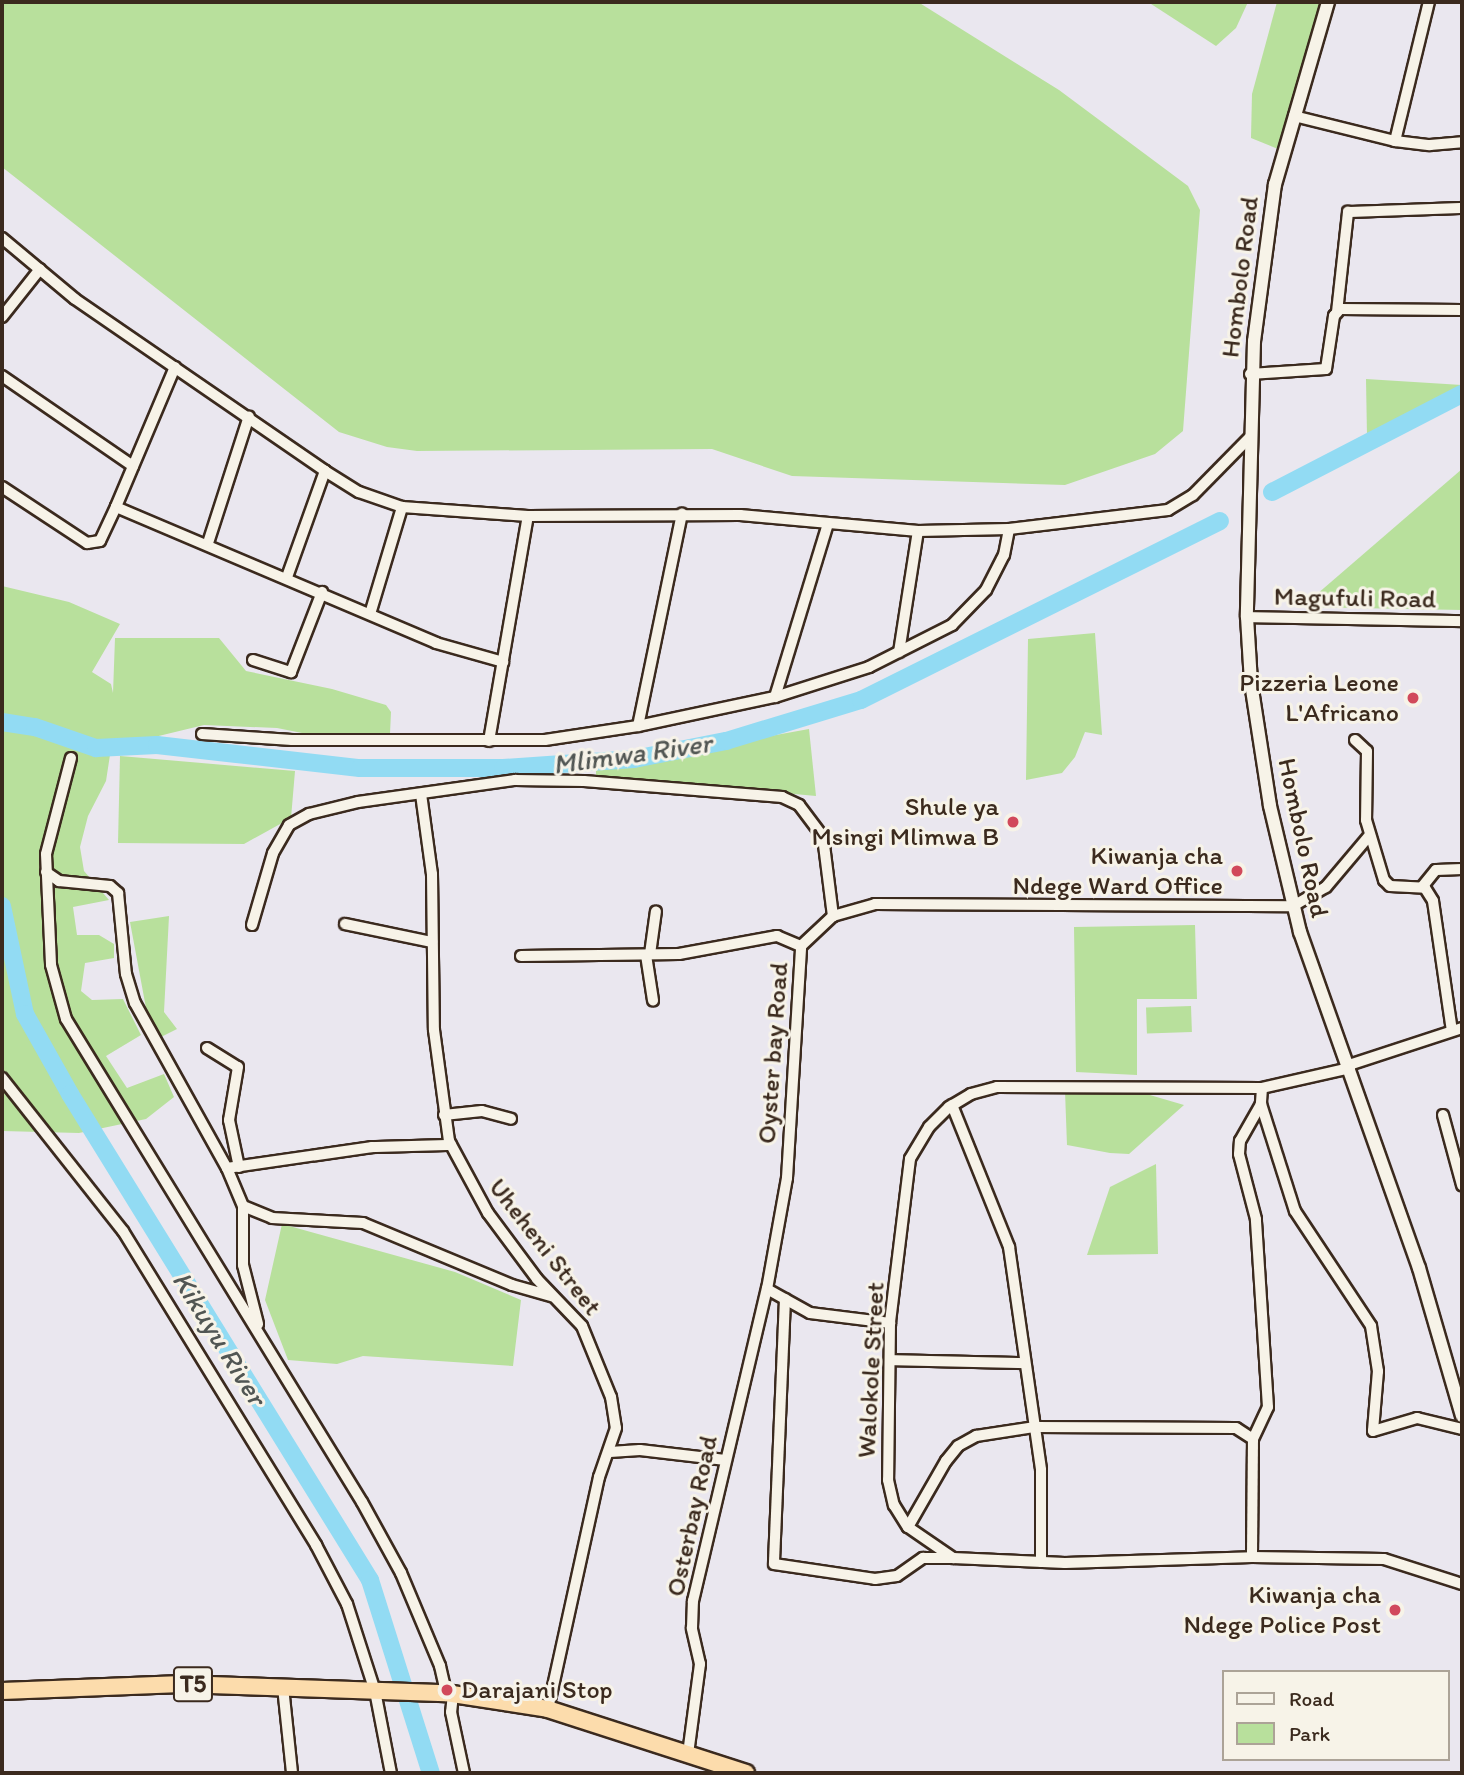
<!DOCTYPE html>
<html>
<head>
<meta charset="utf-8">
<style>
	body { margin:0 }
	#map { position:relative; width:1464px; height:1775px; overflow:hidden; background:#eae7ef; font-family:Itim,sans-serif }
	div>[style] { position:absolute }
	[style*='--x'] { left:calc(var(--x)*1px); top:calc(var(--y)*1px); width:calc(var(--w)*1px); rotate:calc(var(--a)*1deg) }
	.green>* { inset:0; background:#b8e09c; transform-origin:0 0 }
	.river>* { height:18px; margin:-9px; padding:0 9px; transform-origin:9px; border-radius:9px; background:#92dbf3 }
	.roads { filter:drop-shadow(2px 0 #3b2a1e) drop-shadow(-2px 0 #3b2a1e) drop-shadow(0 2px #3b2a1e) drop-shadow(0 -2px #3b2a1e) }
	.minor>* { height:10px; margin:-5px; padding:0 5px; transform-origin:5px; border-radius:5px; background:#f7f3e8 }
	.tertiary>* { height:12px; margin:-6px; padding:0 6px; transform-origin:6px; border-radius:6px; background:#f7f3e8 }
	.trunk>* { height:16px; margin:-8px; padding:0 8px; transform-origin:8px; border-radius:8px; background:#fcdcac }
	.dots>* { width:19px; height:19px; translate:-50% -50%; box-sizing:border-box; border:4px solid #f7f3e8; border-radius:50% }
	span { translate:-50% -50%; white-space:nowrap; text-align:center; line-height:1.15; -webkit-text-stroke:6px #f7f3e8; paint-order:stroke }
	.shield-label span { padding:2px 5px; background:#f7f3e8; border:2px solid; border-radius:5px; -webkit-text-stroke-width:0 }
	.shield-label { font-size:24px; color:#3b2a1e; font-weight:700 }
	.street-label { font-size:26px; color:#3b2a1e }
	.poi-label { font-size:26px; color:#3b2a1e }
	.right { translate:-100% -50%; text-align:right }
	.left { translate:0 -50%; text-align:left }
	.water-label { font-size:28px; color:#515653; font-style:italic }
	.frame { position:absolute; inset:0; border:4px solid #3b2a1e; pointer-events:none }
	.legend { position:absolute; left:1222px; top:1670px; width:228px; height:91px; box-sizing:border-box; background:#f7f3e8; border:2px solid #aca397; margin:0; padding:9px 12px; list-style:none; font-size:21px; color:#3b2a1e }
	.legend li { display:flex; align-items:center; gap:14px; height:35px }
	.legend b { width:35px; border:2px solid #aca397 }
</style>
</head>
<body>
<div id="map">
	<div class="green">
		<i style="clip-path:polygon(2px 2px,918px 2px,1059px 90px,1188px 186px,1200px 210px,1183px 431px,1155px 454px,1065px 485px,792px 476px,712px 449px,417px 451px,387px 447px,339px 432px,2px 167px)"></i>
		<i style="clip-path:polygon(1148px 2px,1248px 2px,1236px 28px,1216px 46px)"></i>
		<i style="clip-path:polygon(1277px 2px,1321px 2px,1278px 149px,1251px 138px,1252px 94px)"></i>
		<i style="clip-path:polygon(1366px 379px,1462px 385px,1462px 387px,1367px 436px)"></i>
		<i style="clip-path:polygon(1462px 469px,1462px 610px,1302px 607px)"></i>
		<i style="clip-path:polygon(2px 586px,69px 602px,120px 624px,92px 672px,111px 684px,113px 693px,115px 638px,219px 638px,246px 671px,332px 689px,386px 705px,391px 712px,390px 734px,307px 734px,277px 728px,204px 725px,138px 741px,112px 742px,106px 781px,88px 816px,80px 847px,84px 871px,109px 900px,73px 907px,77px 935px,99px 935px,114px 944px,114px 958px,85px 963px,81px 991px,92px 1000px,123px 999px,141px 1035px,106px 1056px,127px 1088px,164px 1074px,174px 1097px,146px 1119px,79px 1133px,2px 1131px)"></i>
		<i style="clip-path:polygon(1095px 633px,1102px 735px,1085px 732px,1075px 757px,1062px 773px,1026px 780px,1028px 639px)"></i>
		<i style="clip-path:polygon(809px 729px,816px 796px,596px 776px,596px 768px)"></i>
		<i style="clip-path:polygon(120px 756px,295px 771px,291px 818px,244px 844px,118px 843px)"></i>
		<i style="clip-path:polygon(169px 916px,164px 1012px,177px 1029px,161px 1037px,146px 1008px,130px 922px)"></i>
		<i style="clip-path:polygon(1195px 925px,1197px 999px,1137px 999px,1137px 1075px,1076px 1072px,1074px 927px)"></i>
		<i style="left:1191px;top:1006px;width:26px;height:45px;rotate:88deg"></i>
		<i style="clip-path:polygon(1065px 1091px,1143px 1093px,1184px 1105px,1129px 1154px,1110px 1153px,1067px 1145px)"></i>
		<i style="clip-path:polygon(1156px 1164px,1158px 1254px,1087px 1255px,1110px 1187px)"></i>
		<i style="clip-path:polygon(282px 1224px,455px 1272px,521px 1300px,513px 1366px,363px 1356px,337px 1364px,288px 1360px,265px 1300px)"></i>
	</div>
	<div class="river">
		<i style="--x:1272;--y:492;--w:214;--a:-27.3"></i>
		<i style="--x:2;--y:722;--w:33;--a:9"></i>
		<i style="--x:35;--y:727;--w:65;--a:19"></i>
		<i style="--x:96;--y:748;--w:61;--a:-2.8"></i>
		<i style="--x:157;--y:745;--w:204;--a:6.5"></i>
		<i style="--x:360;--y:768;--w:143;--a:0"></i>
		<i style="--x:503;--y:768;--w:131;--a:-3.9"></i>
		<i style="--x:634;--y:759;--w:94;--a:-11.1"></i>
		<i style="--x:726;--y:741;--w:141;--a:-16.9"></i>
		<i style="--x:861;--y:700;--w:401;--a:-26.5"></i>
		<i style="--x:2;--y:906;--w:110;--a:78"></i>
		<i style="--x:25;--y:1014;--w:92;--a:60.6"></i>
		<i style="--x:70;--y:1094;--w:571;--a:58.31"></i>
		<i style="--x:370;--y:1580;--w:202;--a:72.5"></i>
	</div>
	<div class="roads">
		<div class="minor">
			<i style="--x:1294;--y:116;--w:104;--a:13.9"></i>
			<i style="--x:1395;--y:141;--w:35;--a:7"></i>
			<i style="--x:1430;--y:145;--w:32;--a:-5"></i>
			<i style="--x:1395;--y:141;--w:143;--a:-76.3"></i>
			<i style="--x:2;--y:238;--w:95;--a:39.9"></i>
			<i style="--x:75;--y:299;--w:303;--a:34.5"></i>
			<i style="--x:325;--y:471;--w:40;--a:32"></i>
			<i style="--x:359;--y:492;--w:46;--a:19.2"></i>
			<i style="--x:402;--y:507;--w:126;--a:4.1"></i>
			<i style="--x:528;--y:516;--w:212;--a:-0.3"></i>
			<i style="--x:740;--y:515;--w:179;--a:5.1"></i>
			<i style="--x:918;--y:531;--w:91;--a:-1.3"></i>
			<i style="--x:1009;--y:529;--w:160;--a:-6.8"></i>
			<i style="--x:1168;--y:510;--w:29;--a:-31"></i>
			<i style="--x:1193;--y:495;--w:83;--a:-45.5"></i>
			<i style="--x:1337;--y:312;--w:101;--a:-83.7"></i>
			<i style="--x:1348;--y:212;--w:114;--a:-2"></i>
			<i style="--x:2;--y:317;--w:61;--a:-51.6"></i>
			<i style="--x:175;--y:367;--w:152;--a:112.9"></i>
			<i style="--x:116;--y:507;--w:348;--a:23"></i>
			<i style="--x:436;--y:643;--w:70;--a:15.8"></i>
			<i style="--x:1250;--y:374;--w:76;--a:-3.8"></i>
			<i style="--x:1326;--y:369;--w:54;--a:-81.4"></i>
			<i style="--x:1334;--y:316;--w:9;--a:-49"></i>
			<i style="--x:1340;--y:309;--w:122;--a:0.5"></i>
			<i style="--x:2;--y:376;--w:159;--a:34.5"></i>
			<i style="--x:2;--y:487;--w:102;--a:33.4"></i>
			<i style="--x:87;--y:543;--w:13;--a:-9"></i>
			<i style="--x:100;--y:541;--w:38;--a:-65"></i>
			<i style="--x:208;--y:543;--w:133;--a:-72.1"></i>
			<i style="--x:287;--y:577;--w:113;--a:-70.3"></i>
			<i style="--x:370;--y:614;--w:112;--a:-73.3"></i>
			<i style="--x:1247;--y:617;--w:215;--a:1.1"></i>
			<i style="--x:899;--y:652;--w:122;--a:-81.1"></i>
			<i style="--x:253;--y:660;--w:40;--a:18"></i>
			<i style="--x:291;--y:672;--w:86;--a:-68.8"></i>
			<i style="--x:775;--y:697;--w:181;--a:-73"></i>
			<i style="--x:638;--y:726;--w:217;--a:-78.3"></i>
			<i style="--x:202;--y:734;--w:90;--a:3.8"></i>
			<i style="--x:292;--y:740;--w:253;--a:0"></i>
			<i style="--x:545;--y:740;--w:94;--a:-8.6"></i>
			<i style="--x:638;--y:726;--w:140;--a:-12"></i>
			<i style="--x:775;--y:697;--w:99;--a:-17.7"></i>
			<i style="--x:869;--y:667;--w:93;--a:-26.8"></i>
			<i style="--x:952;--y:625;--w:49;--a:-45.8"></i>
			<i style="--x:986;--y:590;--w:39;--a:-63"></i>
			<i style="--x:1004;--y:555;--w:26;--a:-79"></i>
			<i style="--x:1355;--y:740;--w:16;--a:43"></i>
			<i style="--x:1367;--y:751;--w:69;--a:90.8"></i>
			<i style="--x:1366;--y:820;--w:63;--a:73.3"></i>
			<i style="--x:1384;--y:880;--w:8;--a:45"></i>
			<i style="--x:1390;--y:886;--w:35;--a:3"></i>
			<i style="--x:1425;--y:888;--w:15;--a:58"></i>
			<i style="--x:1433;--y:901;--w:131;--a:81.7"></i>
			<i style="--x:489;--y:741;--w:228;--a:-80.2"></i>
			<i style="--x:71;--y:758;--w:99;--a:104.6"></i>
			<i style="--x:46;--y:854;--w:111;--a:87.4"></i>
			<i style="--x:51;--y:965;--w:56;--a:74.5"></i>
			<i style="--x:66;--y:1019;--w:566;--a:58.5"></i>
			<i style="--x:362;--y:1502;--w:81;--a:61.2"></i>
			<i style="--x:401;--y:1573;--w:101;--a:67.2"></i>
			<i style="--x:440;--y:1666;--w:28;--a:77"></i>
			<i style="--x:421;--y:794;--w:81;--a:82.2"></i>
			<i style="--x:432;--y:874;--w:156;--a:89.3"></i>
			<i style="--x:434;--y:1030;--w:112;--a:82.3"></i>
			<i style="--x:449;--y:1141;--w:82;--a:61.6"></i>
			<i style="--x:488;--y:1213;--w:82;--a:53.4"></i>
			<i style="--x:537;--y:1279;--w:65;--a:46.2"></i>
			<i style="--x:582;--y:1326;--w:77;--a:67.8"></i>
			<i style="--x:611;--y:1397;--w:31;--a:81"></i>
			<i style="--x:616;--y:1428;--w:52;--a:109.1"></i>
			<i style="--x:599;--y:1477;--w:238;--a:102.4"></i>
			<i style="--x:46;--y:872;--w:16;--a:35"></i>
			<i style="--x:59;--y:881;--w:51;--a:5.6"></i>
			<i style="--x:110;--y:886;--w:11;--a:41"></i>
			<i style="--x:118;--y:893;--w:81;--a:84.4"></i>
			<i style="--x:126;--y:974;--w:30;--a:73"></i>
			<i style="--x:135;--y:1003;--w:189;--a:60.9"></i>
			<i style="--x:227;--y:1168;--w:41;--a:67.2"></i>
			<i style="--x:243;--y:1206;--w:59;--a:90"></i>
			<i style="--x:243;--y:1265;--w:61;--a:75.7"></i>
			<i style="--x:1422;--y:887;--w:22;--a:-51"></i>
			<i style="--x:1436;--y:870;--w:26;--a:-2"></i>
			<i style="--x:345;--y:924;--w:89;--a:11.7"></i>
			<i style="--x:252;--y:925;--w:75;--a:-73.7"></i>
			<i style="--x:273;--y:853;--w:32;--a:-60"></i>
			<i style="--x:289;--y:825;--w:23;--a:-29"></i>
			<i style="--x:309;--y:814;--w:50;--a:-13.8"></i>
			<i style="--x:358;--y:802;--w:159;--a:-8"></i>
			<i style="--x:515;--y:780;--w:69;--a:0.8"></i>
			<i style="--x:584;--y:781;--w:199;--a:4.6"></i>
			<i style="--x:782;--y:797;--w:19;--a:25"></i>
			<i style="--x:799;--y:805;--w:40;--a:53"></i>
			<i style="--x:823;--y:837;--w:80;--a:82.8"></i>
			<i style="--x:650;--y:954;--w:43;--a:-82.1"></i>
			<i style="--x:646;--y:955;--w:46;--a:81.2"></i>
			<i style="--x:521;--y:956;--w:158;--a:-0.7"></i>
			<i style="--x:679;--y:954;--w:100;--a:-10.4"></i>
			<i style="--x:777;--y:936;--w:26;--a:23"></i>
			<i style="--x:207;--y:1048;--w:36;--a:32"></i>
			<i style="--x:238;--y:1067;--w:54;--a:99.6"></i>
			<i style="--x:229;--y:1120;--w:48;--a:78"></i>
			<i style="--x:1349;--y:1065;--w:119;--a:-18.1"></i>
			<i style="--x:1350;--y:1068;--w:90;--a:167.2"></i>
			<i style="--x:1262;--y:1088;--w:265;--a:-179.8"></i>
			<i style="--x:997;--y:1087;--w:27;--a:165"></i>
			<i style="--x:971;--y:1094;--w:26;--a:149"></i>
			<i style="--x:949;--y:1107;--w:28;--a:135"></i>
			<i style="--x:929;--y:1127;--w:37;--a:121"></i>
			<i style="--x:910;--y:1159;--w:165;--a:97"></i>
			<i style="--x:890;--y:1323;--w:157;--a:90.7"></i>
			<i style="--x:888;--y:1480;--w:26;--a:77"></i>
			<i style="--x:894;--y:1505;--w:26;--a:58"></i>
			<i style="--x:908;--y:1527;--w:55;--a:34.6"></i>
			<i style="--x:953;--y:1558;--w:112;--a:2.6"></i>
			<i style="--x:1065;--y:1563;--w:187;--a:-1.8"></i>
			<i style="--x:1252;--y:1557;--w:132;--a:0.9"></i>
			<i style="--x:1384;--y:1559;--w:82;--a:17.8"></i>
			<i style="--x:2;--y:1078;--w:195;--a:51.7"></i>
			<i style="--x:123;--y:1231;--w:369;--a:58.4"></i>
			<i style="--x:316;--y:1545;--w:67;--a:62.3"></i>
			<i style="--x:347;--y:1604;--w:91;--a:72.2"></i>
			<i style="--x:375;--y:1691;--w:84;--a:79"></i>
			<i style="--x:1262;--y:1088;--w:16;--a:94"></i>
			<i style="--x:1261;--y:1104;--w:112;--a:72.4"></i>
			<i style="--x:1295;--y:1211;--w:138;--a:56.5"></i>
			<i style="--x:1371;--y:1326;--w:46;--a:81.2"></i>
			<i style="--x:1378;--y:1371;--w:60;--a:94.8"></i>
			<i style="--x:952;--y:1105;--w:153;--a:68.1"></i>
			<i style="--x:1009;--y:1247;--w:225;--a:81.8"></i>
			<i style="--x:1041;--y:1470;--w:92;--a:90"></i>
			<i style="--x:444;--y:1115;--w:38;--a:-6"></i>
			<i style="--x:482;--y:1111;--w:30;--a:15"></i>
			<i style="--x:1443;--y:1115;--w:73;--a:74.8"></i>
			<i style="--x:227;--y:1168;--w:147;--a:-8.2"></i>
			<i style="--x:372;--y:1147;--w:79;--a:-1.5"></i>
			<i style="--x:243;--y:1206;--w:31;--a:22"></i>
			<i style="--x:272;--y:1218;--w:91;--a:3.1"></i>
			<i style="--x:363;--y:1223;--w:161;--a:22.6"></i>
			<i style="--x:512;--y:1285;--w:41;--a:15.8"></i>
			<i style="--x:767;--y:1289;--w:49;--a:29.2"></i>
			<i style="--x:810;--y:1313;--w:81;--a:7.1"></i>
			<i style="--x:785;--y:1299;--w:265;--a:92.4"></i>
			<i style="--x:774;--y:1564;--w:102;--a:8.4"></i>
			<i style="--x:875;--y:1579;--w:22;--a:-8"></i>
			<i style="--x:897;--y:1576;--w:32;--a:-35"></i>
			<i style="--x:923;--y:1558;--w:29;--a:0"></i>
			<i style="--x:890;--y:1360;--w:134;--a:1.3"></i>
			<i style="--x:1373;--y:1431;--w:46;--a:-16.5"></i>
			<i style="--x:1417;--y:1418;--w:46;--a:13.7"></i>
			<i style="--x:1253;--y:1439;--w:35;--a:-65"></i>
			<i style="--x:1268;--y:1407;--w:188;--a:-93.7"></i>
			<i style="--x:1256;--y:1219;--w:67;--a:-104.7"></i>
			<i style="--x:1239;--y:1154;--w:13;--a:-86"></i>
			<i style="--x:1240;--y:1141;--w:43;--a:-60.4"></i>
			<i style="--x:610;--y:1452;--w:30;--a:-4"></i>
			<i style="--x:640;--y:1450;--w:86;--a:6.7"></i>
			<i style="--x:908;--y:1527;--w:76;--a:-60.1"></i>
			<i style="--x:946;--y:1461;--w:19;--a:-51"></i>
			<i style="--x:958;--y:1446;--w:21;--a:-29"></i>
			<i style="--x:976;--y:1436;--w:60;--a:-8.7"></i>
			<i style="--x:1035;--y:1427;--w:201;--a:0.3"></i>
			<i style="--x:1236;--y:1428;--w:20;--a:33"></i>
			<i style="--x:1253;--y:1439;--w:118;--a:90.5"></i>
			<i style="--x:283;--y:1687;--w:86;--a:84"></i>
			<i style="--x:453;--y:1694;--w:18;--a:96"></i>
			<i style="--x:451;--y:1712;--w:62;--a:78"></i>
			<i style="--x:688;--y:1754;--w:91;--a:-82.4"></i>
			<i style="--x:700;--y:1664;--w:37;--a:-103"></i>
			<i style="--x:692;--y:1628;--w:27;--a:-88"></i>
			<i style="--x:693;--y:1601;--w:321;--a:-76.7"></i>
			<i style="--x:767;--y:1289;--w:113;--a:-79.8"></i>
			<i style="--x:787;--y:1178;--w:232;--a:-86.5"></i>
			<i style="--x:801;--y:946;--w:44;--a:-43.2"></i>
			<i style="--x:833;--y:916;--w:44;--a:-15.9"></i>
			<i style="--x:875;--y:904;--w:418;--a:0.3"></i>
			<i style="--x:1293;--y:906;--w:38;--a:-30"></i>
			<i style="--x:1326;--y:887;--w:67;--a:-49.9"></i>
		</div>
		<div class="tertiary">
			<i style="--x:1328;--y:2;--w:190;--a:106.2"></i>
			<i style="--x:1275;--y:184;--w:158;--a:97.6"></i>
			<i style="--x:1254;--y:341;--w:276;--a:91.5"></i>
			<i style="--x:1247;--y:617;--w:66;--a:86.5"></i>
			<i style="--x:1251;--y:683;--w:124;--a:81.2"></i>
			<i style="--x:1270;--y:806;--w:130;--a:76.6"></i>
			<i style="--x:1300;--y:932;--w:356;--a:70.5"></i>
			<i style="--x:1419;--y:1268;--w:154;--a:73.8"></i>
		</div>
		<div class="trunk">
			<i style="--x:2;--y:1691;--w:180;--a:-2.2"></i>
			<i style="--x:182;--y:1684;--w:264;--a:2"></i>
			<i style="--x:446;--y:1693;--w:103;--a:8.9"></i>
			<i style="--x:548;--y:1709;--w:208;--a:17.9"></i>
		</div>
	</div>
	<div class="dots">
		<i style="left:1413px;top:698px;background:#d1495b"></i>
		<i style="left:1013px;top:822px;background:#d1495b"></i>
		<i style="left:1237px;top:871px;background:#d1495b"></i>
		<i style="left:1395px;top:1610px;background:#d1495b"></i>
		<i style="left:447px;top:1690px;background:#d1495b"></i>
	</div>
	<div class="shield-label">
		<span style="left:193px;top:1684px">T5</span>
	</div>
	<div class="street-label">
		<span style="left:1240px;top:277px;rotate:-83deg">Hombolo Road</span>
		<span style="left:1355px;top:598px;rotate:1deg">Magufuli Road</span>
		<span style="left:1303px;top:838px;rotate:78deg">Hombolo Road</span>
		<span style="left:773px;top:1053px;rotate:-86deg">Oyster bay Road</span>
		<span style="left:545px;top:1247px;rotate:52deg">Uheheni Street</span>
		<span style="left:871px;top:1370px;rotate:-87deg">Walokole Street</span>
		<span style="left:692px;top:1516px;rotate:-78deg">Osterbay Road</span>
	</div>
	<div class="poi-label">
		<span class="right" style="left:1399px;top:698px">Pizzeria Leone<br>L'Africano</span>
		<span class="right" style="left:999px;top:822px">Shule ya<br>Msingi Mlimwa B</span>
		<span class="right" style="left:1223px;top:871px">Kiwanja cha<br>Ndege Ward Office</span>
		<span class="right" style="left:1381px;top:1610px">Kiwanja cha<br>Ndege Police Post</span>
		<span class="left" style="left:461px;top:1690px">Darajani Stop</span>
	</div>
	<div class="water-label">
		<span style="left:632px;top:753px;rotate:-8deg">Mlimwa River</span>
		<span style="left:220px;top:1338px;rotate:58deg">Kikuyu River</span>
	</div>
	<div class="frame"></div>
	<ul class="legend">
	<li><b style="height:9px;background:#f7f3e8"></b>Road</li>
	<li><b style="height:19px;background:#b8e09c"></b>Park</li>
	</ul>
</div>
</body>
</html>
